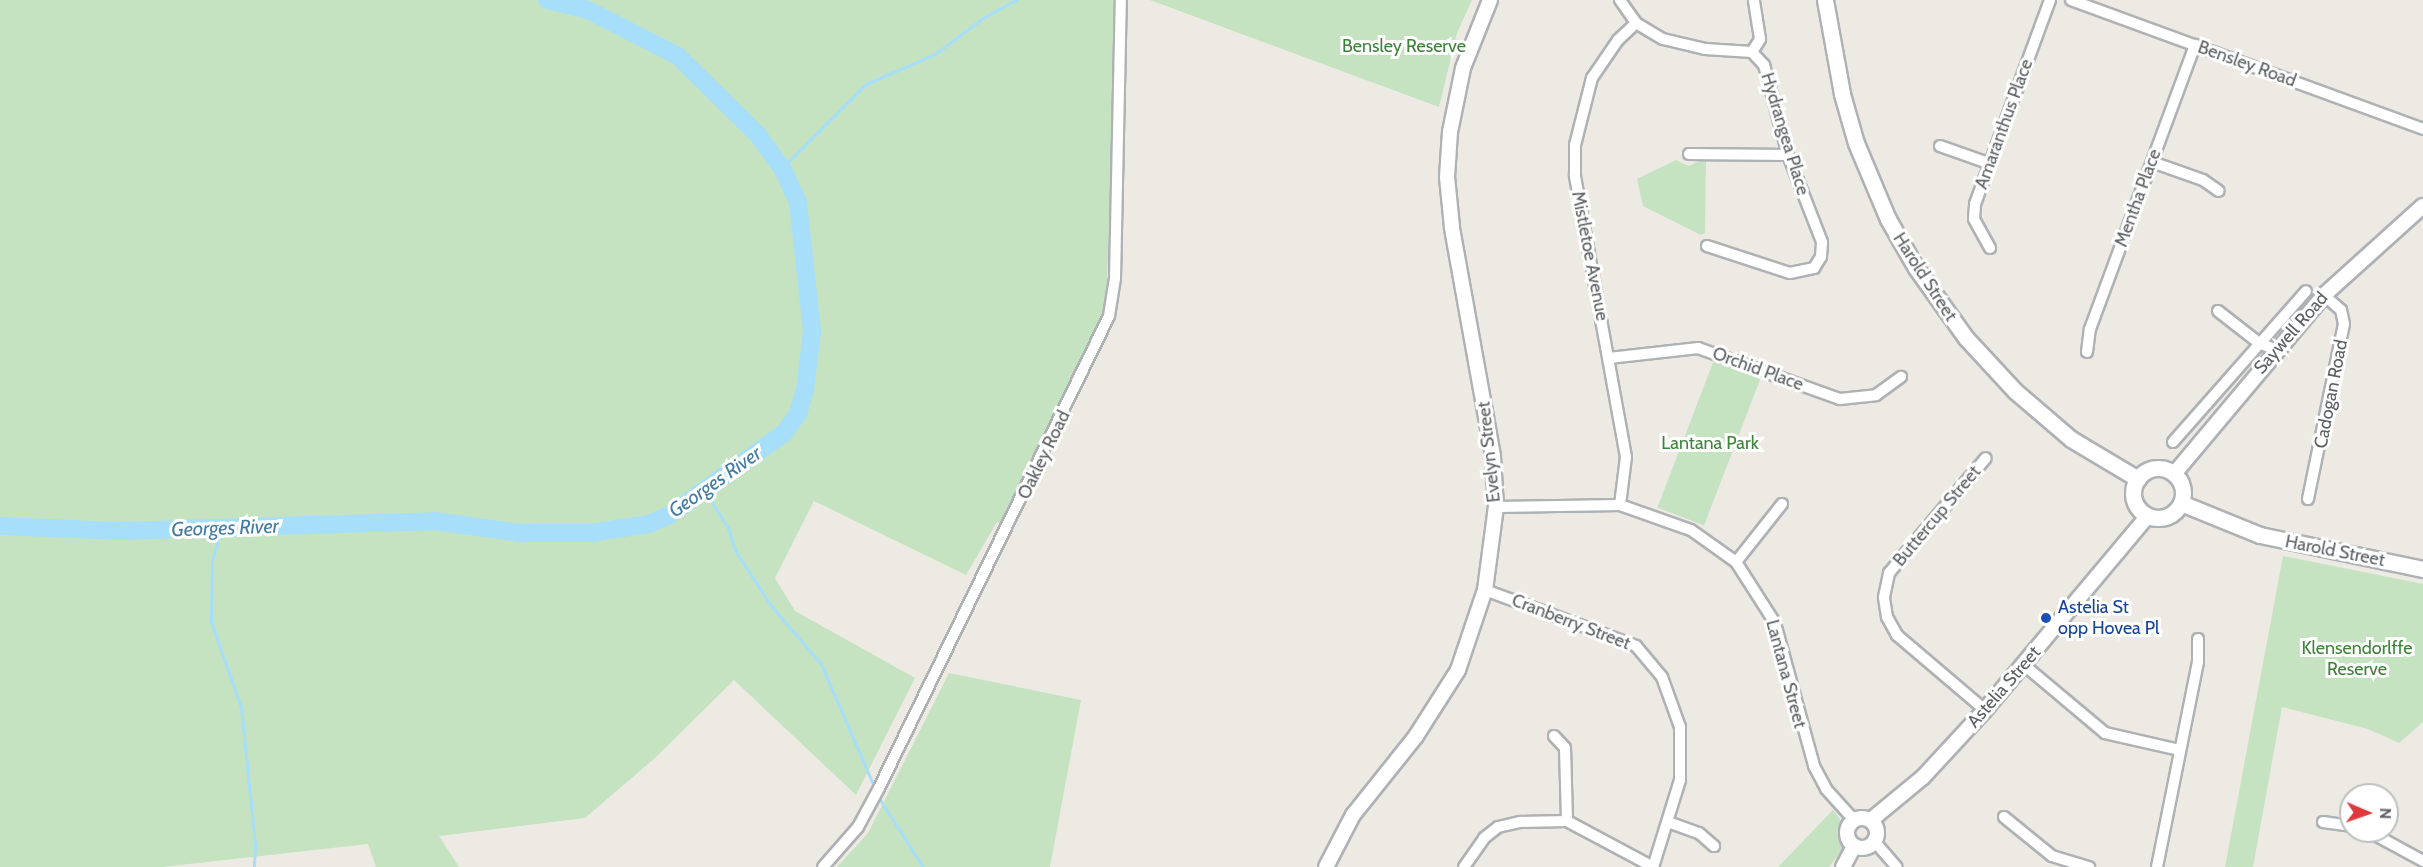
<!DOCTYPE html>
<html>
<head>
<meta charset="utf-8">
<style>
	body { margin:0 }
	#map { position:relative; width:2423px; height:867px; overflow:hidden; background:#edeae4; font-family:Cabin,sans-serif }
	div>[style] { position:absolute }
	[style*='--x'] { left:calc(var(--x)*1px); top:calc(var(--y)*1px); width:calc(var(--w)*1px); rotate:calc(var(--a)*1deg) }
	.green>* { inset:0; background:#c5e3c1; transform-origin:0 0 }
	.stream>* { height:3px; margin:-1.5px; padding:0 1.5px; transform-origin:1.5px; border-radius:1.5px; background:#a7def9 }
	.river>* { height:18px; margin:-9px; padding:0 9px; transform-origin:9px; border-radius:9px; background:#a7def9 }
	.roads { filter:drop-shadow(2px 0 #afb2b5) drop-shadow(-2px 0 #afb2b5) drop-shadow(0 2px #afb2b5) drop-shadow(0 -2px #afb2b5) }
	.minor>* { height:10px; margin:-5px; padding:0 5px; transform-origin:5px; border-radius:5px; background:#fff }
	.tertiary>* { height:14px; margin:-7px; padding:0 7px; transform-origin:7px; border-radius:7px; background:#fff }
	.tertiary>.ring { margin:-7px; padding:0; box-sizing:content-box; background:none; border:14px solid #fff; border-radius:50% }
	.secondary>* { height:15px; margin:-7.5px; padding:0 7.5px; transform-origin:7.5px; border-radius:7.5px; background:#fff }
	.secondary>.ring { margin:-7.5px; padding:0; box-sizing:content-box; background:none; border:15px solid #fff; border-radius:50% }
	.dots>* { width:16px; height:16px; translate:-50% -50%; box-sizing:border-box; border:3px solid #fff; border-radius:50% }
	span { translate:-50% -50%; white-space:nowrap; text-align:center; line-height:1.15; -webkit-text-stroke:6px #fff; paint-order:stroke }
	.park-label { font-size:18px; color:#3f833b }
	.street-label { font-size:18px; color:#5c6063 }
	.transit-label { font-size:18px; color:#164399 }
	.left { translate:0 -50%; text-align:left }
	.water-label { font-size:20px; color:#427ba2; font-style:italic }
	.north { position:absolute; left:2339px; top:783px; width:60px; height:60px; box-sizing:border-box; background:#fff; border:2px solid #bebfc1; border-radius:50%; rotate:92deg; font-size:16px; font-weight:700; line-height:24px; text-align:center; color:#5c6063 }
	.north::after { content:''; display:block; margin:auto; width:21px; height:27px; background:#de393d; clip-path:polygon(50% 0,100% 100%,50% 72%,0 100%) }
</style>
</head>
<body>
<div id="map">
	<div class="green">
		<i style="clip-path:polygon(0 0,1117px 0,1106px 308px,1003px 525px,997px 522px,966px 575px,814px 501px,775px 578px,795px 611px,915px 678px,856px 795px,734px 680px,655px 758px,585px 818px,439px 836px,459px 867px,376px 867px,368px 844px,162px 867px,0 867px)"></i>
		<i style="clip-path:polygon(1150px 0,1472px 0,1457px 33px,1439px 107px)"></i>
		<i style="clip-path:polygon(1706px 158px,1705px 233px,1701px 235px,1643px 206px,1637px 179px,1676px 160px,1689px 166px)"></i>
		<i style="left:1714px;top:360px;width:50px;height:158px;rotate:21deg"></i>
		<i style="clip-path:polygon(2283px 556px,2423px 584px,2423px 722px,2399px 743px,2368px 729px,2282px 707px,2253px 867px,2225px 867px)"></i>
		<i style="clip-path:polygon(949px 673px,1081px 700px,1050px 867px,837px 867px,868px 833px)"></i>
		<i style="clip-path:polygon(1833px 810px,1843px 823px,1844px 848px,1829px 867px,1778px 867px)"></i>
	</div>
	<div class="stream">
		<i style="--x:782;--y:168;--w:119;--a:-45"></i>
		<i style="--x:866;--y:84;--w:75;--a:-23.5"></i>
		<i style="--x:935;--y:54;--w:60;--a:-36.9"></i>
		<i style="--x:983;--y:18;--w:38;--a:-29"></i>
		<i style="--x:704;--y:490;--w:45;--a:57.7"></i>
		<i style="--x:728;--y:528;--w:25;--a:72"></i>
		<i style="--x:736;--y:552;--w:66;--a:56.8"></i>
		<i style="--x:772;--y:607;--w:75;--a:49.3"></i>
		<i style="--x:821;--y:664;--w:136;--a:66.6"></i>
		<i style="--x:222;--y:526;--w:37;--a:106"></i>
		<i style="--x:212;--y:562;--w:60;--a:91"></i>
		<i style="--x:211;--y:622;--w:90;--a:70.6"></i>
		<i style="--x:241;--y:707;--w:139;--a:84.2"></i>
		<i style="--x:255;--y:845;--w:22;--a:93"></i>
		<i style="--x:877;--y:795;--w:85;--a:57.4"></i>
	</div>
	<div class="river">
		<i style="--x:0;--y:526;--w:120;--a:2.4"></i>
		<i style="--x:120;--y:531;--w:314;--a:-1.8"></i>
		<i style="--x:434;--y:521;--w:87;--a:7.9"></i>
		<i style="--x:520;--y:533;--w:71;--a:0"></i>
		<i style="--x:591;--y:533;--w:59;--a:-8.8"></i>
		<i style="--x:649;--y:524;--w:24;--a:-24"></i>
		<i style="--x:671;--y:514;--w:139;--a:-35.6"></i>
		<i style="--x:784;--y:433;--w:24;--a:-54"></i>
		<i style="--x:798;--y:414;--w:25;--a:-74"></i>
		<i style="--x:805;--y:390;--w:59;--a:-83.2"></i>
		<i style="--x:812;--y:331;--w:130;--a:-96.2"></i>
		<i style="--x:798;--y:202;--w:38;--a:-115"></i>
		<i style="--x:782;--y:168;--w:39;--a:-126"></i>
		<i style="--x:759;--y:136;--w:114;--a:-135.4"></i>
		<i style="--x:678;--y:56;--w:101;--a:-152.9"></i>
		<i style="--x:588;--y:10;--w:42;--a:-166.3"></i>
	</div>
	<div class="roads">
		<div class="minor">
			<i style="--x:1620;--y:0;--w:28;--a:55"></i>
			<i style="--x:1636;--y:23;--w:31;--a:31"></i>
			<i style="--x:1663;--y:39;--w:43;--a:13.4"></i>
			<i style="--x:1705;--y:49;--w:47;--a:3.7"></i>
			<i style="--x:2071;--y:0;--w:375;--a:20.1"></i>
			<i style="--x:1752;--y:52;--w:15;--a:-58"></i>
			<i style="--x:1760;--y:39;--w:39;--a:-99"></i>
			<i style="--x:1940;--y:146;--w:51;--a:19.5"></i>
			<i style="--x:1689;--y:154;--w:99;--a:0.6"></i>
			<i style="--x:2152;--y:162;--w:54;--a:19.4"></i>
			<i style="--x:2203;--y:180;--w:19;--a:35"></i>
			<i style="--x:1707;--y:246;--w:87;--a:18"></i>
			<i style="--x:1790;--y:273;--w:25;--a:-12"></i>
			<i style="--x:1814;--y:268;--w:13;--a:-58"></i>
			<i style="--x:1821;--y:257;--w:15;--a:-86"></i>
			<i style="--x:1822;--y:242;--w:93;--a:-111.3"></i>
			<i style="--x:1788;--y:155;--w:93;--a:-104.9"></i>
			<i style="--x:1764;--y:65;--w:18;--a:-133"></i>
			<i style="--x:1990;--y:248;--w:33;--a:-119"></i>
			<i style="--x:1974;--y:219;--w:15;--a:-86"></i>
			<i style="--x:1975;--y:204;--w:217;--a:-69.8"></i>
			<i style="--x:2218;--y:311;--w:52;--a:38"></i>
			<i style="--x:2259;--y:343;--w:18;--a:22"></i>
			<i style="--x:2087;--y:352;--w:23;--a:-83"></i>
			<i style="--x:2090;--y:329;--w:303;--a:-69.7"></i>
			<i style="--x:1609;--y:358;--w:90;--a:-6.4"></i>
			<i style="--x:1698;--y:348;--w:151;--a:19.8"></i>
			<i style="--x:1840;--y:399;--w:36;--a:-6"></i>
			<i style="--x:1876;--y:395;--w:31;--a:-36"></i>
			<i style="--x:2173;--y:442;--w:201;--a:-48.6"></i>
			<i style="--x:2308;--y:499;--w:179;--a:-78.4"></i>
			<i style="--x:2344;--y:324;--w:14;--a:-102"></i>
			<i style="--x:2341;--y:310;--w:23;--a:-139"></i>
			<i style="--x:1620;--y:505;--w:48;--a:-82.9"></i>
			<i style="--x:1626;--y:457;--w:287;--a:-100.3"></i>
			<i style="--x:1575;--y:175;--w:30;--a:-90"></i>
			<i style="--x:1575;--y:145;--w:69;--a:-75.8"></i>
			<i style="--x:1592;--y:78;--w:46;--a:-55.6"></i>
			<i style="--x:1618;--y:40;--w:25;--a:-43"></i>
			<i style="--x:1496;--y:507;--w:124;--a:-0.9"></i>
			<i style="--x:1620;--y:505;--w:75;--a:19.4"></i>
			<i style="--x:1691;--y:530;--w:55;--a:35.4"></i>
			<i style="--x:1736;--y:562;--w:72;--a:57.4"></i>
			<i style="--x:1775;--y:623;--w:148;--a:74.7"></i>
			<i style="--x:1814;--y:766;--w:26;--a:62"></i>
			<i style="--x:1826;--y:789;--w:42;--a:47.9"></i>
			<i style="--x:1736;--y:562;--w:74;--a:-51.6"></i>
			<i style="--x:1485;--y:590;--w:161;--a:20.3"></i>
			<i style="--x:1636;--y:646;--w:40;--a:50"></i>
			<i style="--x:1662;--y:677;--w:53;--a:70.2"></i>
			<i style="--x:1680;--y:727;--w:53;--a:90"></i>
			<i style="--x:1680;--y:780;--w:91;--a:107.2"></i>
			<i style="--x:2024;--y:665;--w:106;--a:40"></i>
			<i style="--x:2105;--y:733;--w:77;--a:12.8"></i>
			<i style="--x:1985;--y:710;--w:116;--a:-139.6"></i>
			<i style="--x:1897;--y:635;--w:21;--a:-119"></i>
			<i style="--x:1887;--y:617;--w:20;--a:-99"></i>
			<i style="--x:1884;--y:597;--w:25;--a:-78"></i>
			<i style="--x:1889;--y:573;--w:150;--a:-49.9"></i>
			<i style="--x:1554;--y:736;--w:16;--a:47"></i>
			<i style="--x:1565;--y:748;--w:73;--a:88.4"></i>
			<i style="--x:2004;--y:817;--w:62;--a:39.1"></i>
			<i style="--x:2052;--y:856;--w:39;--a:17"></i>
			<i style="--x:1668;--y:822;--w:33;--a:20"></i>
			<i style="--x:1699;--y:833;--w:20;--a:41"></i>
			<i style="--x:2323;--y:822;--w:28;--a:8"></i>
			<i style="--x:2368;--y:831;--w:63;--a:28.6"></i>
			<i style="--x:1875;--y:842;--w:33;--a:49"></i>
			<i style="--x:823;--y:867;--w:53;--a:-48.8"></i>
			<i style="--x:858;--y:827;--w:44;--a:-61.7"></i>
			<i style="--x:879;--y:788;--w:525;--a:-64.02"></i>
			<i style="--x:1109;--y:316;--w:38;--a:-81"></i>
			<i style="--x:1115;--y:278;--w:278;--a:-88.8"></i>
			<i style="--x:1464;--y:867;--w:35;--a:-55"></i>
			<i style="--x:1484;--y:838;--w:18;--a:-38"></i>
			<i style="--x:1498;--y:827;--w:23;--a:-13"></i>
			<i style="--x:1520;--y:822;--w:47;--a:-1.2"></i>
			<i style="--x:1567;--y:821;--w:98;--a:28.1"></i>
			<i style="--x:2157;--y:867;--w:209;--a:-78.7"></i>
			<i style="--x:2198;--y:662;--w:23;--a:-90"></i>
		</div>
		<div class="tertiary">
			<i style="--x:2174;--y:474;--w:234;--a:-50"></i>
			<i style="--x:2324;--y:295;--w:133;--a:-42"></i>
			<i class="ring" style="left:1847px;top:818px;width:16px;height:16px"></i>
			<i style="--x:1871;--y:820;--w:67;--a:-39.6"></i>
			<i style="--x:1923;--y:777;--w:91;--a:-47.2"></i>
			<i style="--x:1985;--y:710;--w:253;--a:-50"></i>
			<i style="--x:1326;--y:867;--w:59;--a:-62.6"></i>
			<i style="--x:1353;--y:815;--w:101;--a:-51.4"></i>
			<i style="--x:1416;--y:736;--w:78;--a:-57.5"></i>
			<i style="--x:1458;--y:670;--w:84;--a:-71.4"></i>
			<i style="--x:1485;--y:590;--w:84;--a:-82.5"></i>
			<i style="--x:1496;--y:507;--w:51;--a:-93.4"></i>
			<i style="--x:1493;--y:456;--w:233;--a:-100.2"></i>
			<i style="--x:1452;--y:227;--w:50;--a:-95.7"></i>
			<i style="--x:1447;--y:177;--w:45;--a:-86.2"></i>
			<i style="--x:1450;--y:132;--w:65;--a:-78.5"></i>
			<i style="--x:1463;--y:68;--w:73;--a:-68.3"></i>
			<i style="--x:1843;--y:867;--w:24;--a:-62"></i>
		</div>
		<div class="secondary">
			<i style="--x:1825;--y:0;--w:96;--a:79.7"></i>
			<i style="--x:1842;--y:94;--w:51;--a:74.1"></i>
			<i style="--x:1856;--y:143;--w:82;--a:67.2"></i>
			<i style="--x:1888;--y:219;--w:56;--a:60.3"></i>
			<i style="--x:1916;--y:268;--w:86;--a:54.5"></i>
			<i style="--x:1966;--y:338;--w:72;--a:47.2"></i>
			<i style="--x:2015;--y:391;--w:74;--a:40.6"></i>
			<i style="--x:2071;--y:439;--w:78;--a:30.8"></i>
			<i class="ring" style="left:2133px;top:468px;width:35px;height:35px"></i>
			<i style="--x:2181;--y:503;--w:85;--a:22.1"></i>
			<i style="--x:2260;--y:535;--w:167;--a:11.8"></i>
		</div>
	</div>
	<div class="dots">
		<i style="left:2046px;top:618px;background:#1a4fb4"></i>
	</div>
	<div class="park-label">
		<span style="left:1404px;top:46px">Bensley Reserve</span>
		<span style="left:1710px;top:443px">Lantana Park</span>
		<span style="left:2357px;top:659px">Klensendorlffe<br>Reserve</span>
	</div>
	<div class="street-label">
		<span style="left:2247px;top:64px;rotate:20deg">Bensley Road</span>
		<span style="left:2004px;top:124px;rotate:-70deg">Amaranthus Place</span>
		<span style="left:1785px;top:134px;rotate:73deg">Hydrangea Place</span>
		<span style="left:2138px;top:198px;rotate:-70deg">Mentha Place</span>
		<span style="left:1590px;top:256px;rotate:79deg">Mistletoe Avenue</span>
		<span style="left:1925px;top:277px;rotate:57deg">Harold Street</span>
		<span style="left:2291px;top:333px;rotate:-49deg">Saywell Road</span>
		<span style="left:1758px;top:369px;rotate:20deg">Orchid Place</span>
		<span style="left:2331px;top:394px;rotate:-79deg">Cadogan Road</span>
		<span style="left:1489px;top:452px;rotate:-96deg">Evelyn Street</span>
		<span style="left:1044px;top:455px;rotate:-64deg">Oakley Road</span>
		<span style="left:1937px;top:516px;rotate:-50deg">Buttercup Street</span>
		<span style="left:2335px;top:551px;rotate:11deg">Harold Street</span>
		<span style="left:1571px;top:622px;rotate:21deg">Cranberry Street</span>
		<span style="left:1786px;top:674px;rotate:75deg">Lantana Street</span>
		<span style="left:2004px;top:687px;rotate:-49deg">Astelia Street</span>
	</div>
	<div class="transit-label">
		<span class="left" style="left:2058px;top:618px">Astelia St<br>opp Hovea Pl</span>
	</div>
	<div class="water-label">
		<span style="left:715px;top:482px;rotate:-35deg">Georges River</span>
		<span style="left:225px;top:528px;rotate:-2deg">Georges River</span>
	</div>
	<div class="north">N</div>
</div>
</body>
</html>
